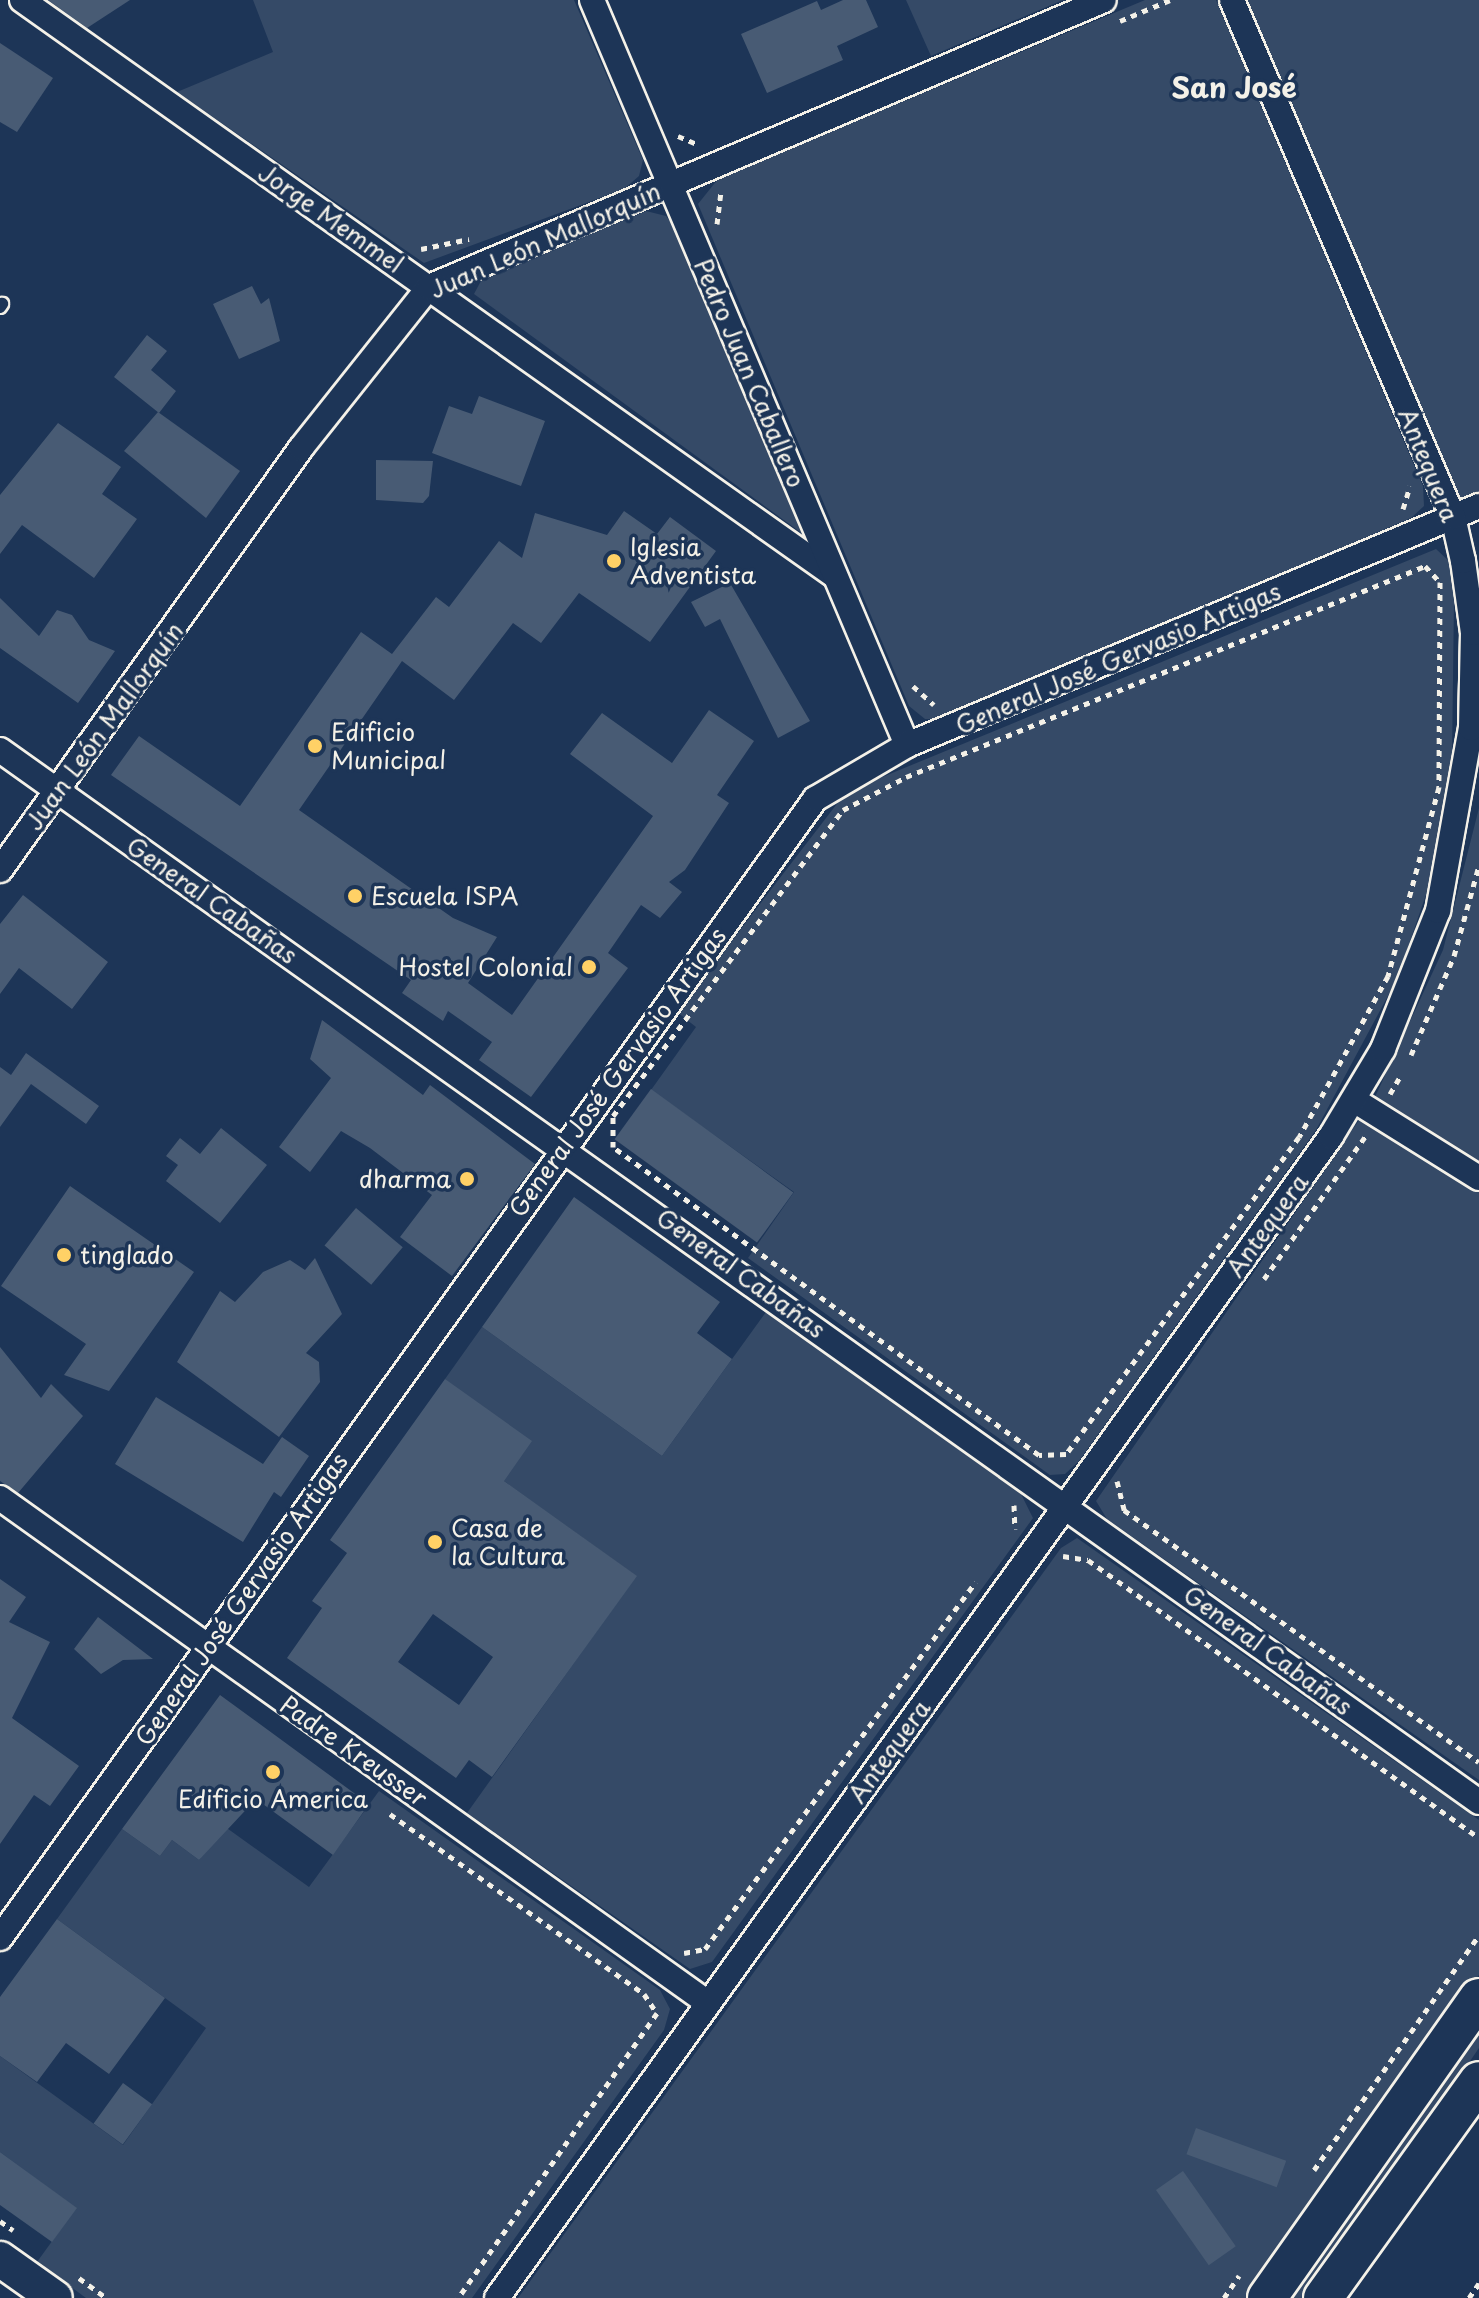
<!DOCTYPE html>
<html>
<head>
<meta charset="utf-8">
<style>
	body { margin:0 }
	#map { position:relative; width:1479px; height:2298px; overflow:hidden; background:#1d3557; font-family:"Playpen Sans",sans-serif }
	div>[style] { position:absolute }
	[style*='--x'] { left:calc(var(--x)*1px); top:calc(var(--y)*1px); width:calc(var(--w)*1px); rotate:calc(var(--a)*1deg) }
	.green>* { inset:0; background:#354a67 }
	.building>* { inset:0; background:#485b74; transform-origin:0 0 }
	.path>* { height:5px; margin-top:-2.5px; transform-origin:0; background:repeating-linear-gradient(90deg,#f4f1e8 0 6px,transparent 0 12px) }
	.roads { filter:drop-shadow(2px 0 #f4f1e8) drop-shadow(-2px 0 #f4f1e8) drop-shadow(0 2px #f4f1e8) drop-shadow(0 -2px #f4f1e8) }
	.lane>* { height:12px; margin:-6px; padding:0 6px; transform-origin:6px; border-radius:6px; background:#1d3557 }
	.street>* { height:24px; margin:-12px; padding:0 12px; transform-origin:12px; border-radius:12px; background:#1d3557 }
	.secondary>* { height:34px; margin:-17px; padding:0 17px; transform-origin:17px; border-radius:17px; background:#1d3557 }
	.primary>* { height:38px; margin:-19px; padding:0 19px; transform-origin:19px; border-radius:19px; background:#1d3557 }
	.dots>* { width:22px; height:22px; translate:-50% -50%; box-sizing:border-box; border:4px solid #1d3557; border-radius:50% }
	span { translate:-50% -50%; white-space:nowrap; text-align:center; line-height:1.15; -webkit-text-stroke:7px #1d3557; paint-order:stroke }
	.street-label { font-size:24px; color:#f4f1e8 }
	.poi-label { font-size:24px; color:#f4f1e8 }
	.left { translate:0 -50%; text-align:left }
	.right { translate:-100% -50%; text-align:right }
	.quarter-label { font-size:28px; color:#f4f1e8; font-weight:700 }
</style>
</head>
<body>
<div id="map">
	<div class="green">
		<i style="clip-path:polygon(253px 0,574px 0,643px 160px,639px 176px,624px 189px,424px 263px,177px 92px,273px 52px)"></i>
		<i style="clip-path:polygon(906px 0,1063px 0,931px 56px)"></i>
		<i style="clip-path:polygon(1145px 0,1216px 0,1423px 486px,1424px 506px,1411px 518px,944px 719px,925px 719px,909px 706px,698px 204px,718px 179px)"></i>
		<i style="clip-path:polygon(1232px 0,1479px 0,1479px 506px,1453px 517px)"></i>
		<i style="clip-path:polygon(646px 211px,666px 216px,677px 231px,807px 537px,474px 294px,483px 277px)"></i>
		<i style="clip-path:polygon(1436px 549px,1450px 562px,1454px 602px,1452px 756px,1430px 883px,1397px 979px,1316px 1130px,1079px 1461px,1065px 1474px,1050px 1475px,748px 1258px,794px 1192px,651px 1090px,696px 1027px,677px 1012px,846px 792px)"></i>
		<i style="clip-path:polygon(1479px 808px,1479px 1780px,1107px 1519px,1096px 1501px,1375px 1097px,1443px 950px)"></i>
		<i style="clip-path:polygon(766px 1312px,1021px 1494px,1033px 1518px,712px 1962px,690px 1969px,467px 1813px,636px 1576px,504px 1481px,445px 1379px,482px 1327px,662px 1456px)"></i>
		<i style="clip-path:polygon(1077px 1538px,1479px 1820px,1479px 1975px,1249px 2298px,518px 2298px,1061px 1548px)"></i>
		<i style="clip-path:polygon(379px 1791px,660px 1990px,670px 2009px,664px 2030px,472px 2298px,86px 2298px,37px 2262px,76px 2208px,0 2152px,0 2056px,123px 2145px,206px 2028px,57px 1919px,122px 1829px,160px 1856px,172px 1840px,199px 1860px,224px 1826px,309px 1887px)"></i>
		<i style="clip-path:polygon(1479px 2029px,1479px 2048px,1457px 2080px,1302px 2298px,1288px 2298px)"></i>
	</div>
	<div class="building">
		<i style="clip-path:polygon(48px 0,130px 0,87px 28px)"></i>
		<i style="clip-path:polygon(843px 0,866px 0,878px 27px,837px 46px,843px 60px,767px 93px,741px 34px,817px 1px,821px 10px)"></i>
		<i style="clip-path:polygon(0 43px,53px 78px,17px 132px,0 122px)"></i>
		<i style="clip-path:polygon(252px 286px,261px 304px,269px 298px,280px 341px,239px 359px,213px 304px)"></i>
		<i style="clip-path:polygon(147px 335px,167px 351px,151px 370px,176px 391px,159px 413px,114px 377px)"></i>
		<i style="clip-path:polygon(479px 396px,545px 421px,521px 486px,432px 453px,449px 406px,472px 414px)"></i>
		<i style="clip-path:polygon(158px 412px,240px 471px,206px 518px,124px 451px)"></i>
		<i style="clip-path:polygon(58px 423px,121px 467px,102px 494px,137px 519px,94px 578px,22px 525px,0 554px,0 495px)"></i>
		<i style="clip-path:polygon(376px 460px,433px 461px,429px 496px,423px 503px,376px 500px)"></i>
		<i style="clip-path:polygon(624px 511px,657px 534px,670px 517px,716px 551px,650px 642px,579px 593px,541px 643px,513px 623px,454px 700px,402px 661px,299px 810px,453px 918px,497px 937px,468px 983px,512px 1015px,653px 816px,570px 754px,602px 713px,672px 763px,709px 710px,754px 741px,717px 795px,729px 803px,685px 870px,669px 882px,682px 892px,660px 918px,641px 905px,608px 953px,628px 968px,531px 1097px,479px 1060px,492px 1042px,448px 1011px,443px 1021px,402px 993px,411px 980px,111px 775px,139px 736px,240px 806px,361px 632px,392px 654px,436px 597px,449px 607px,499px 541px,522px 558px,535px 513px,607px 535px)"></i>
		<i style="clip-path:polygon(730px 583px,810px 721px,778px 738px,720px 619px,705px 627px,691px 602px)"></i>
		<i style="clip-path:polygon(0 598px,39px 636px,57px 610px,72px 615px,89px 640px,115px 651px,78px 703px,0 648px)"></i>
		<i style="clip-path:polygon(23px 895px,108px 962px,72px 1009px,19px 968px,0 994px,0 924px)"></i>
		<i style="clip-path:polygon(322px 1020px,423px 1095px,430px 1085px,535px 1164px,452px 1276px,400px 1237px,432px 1195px,370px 1148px,341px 1131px,310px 1172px,279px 1147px,331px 1078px,310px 1059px)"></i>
		<i style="clip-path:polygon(26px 1053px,99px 1106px,86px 1124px,31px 1084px,0 1127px,0 1067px,11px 1075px)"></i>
		<i style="left:651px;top:1089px;width:176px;height:62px;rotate:36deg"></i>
		<i style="clip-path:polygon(221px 1128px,267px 1165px,220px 1223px,166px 1181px,178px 1165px,166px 1156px,180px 1138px,200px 1154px)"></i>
		<i style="clip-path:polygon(70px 1186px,194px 1272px,109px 1391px,64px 1375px,86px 1344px,1px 1286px)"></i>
		<i style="clip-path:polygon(574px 1197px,720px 1302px,697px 1333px,732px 1359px,662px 1456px,482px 1327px)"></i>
		<i style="left:356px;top:1208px;width:61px;height:49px;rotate:40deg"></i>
		<i style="clip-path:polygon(315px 1258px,342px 1314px,306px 1353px,319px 1362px,320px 1382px,279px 1437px,177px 1362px,220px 1291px,235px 1302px,263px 1272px,290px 1260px,305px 1270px)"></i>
		<i style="clip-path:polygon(0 1347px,41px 1398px,51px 1384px,83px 1416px,18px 1493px,0 1481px)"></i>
		<i style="clip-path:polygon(evenodd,445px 1379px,532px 1441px,504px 1481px,637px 1576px,492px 1777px,469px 1760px,456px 1778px,287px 1658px,322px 1608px,312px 1601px,347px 1553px,330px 1540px,445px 1379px,433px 1614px,493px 1657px,459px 1705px,398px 1662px,433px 1614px)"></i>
		<i style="clip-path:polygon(156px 1397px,263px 1464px,282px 1437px,309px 1456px,281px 1497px,274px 1492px,243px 1542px,115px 1464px)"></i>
		<i style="clip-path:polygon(0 1579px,26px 1597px,9px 1622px,50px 1642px,12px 1718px,79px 1766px,50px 1806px,34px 1795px,0 1844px)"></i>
		<i style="clip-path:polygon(98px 1617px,153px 1659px,123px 1660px,101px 1674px,74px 1649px)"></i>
		<i style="clip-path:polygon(220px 1695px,369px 1804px,333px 1855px,256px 1799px,199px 1860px,172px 1840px,160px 1856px,122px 1829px)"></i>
		<i style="clip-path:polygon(57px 1919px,165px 1998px,109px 2074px,66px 2043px,37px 2082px,0 2056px,0 1997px)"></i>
		<i style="left:123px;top:2083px;width:36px;height:50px;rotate:36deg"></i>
		<i style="left:1196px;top:2128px;width:96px;height:28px;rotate:20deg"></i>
		<i style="clip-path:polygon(0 2152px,77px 2208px,52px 2242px,0 2205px)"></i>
		<i style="left:1183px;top:2171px;width:92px;height:33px;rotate:55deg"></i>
	</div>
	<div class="path">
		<i style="--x:1120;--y:21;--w:54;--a:-22.8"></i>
		<i style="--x:678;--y:136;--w:21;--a:23"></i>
		<i style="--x:717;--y:224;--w:32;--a:-83"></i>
		<i style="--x:421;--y:249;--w:49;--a:-11.8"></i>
		<i style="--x:1403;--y:509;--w:24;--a:-73"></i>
		<i style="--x:1425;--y:566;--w:22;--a:47"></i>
		<i style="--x:1440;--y:582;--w:205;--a:90.3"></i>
		<i style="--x:1439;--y:787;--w:196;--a:105.1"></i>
		<i style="--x:1388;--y:976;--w:184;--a:118.9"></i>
		<i style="--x:1299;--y:1137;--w:393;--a:126.3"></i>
		<i style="--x:1066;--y:1454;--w:27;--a:178"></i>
		<i style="--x:1039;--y:1455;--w:526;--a:-144.13"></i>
		<i style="--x:613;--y:1147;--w:31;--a:-90"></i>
		<i style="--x:613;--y:1116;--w:383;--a:-53.1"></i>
		<i style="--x:843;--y:810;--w:71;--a:-27.6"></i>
		<i style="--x:906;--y:777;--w:560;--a:-22.12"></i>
		<i style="--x:913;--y:686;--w:28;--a:42"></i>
		<i style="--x:1411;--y:1055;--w:108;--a:-66.5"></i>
		<i style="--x:1454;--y:956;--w:94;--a:-74.6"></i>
		<i style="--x:1390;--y:1094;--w:22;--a:-60"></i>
		<i style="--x:1264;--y:1279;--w:178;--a:-54.6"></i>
		<i style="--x:1117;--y:1481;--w:30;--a:76"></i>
		<i style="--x:1124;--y:1510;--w:435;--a:35.4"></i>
		<i style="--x:1014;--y:1505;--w:24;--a:88"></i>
		<i style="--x:1063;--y:1556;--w:25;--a:9"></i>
		<i style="--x:1088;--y:1560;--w:480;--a:35.4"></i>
		<i style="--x:390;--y:1814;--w:311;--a:35.3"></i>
		<i style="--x:644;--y:1994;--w:23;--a:56"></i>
		<i style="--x:657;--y:2013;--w:348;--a:124.9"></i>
		<i style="--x:684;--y:1953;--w:21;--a:-11"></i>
		<i style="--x:705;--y:1949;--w:456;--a:-53.6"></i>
		<i style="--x:1314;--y:2170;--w:287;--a:-54.9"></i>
		<i style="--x:0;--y:2221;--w:16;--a:35"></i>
		<i style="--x:79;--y:2278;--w:34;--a:36"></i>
		<i style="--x:1224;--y:2298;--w:27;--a:-56"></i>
		<i style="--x:1469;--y:2298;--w:18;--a:-56"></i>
	</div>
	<div class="roads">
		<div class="lane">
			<i style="--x:0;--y:307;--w:4;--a:-56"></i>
		</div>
		<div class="street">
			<i style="--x:22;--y:0;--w:996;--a:35.32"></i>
			<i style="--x:592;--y:0;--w:809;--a:67.08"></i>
			<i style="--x:0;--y:750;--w:1815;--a:35.42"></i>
			<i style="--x:0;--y:870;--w:518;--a:-54.5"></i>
			<i style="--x:301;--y:448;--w:206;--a:-51.5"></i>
			<i style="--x:429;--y:287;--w:733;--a:-23.03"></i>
			<i style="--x:1354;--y:1100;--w:147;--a:32"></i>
			<i style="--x:0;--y:1498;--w:870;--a:35.5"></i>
			<i style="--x:0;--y:1938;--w:1401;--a:-54.41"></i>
			<i style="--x:815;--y:799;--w:107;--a:-30.4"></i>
			<i style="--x:907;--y:745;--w:620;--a:-22.68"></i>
			<i style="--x:497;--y:2298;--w:1430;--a:-54.33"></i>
			<i style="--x:1331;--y:1136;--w:101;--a:-59.1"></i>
			<i style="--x:1383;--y:1049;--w:149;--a:-68.3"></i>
			<i style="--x:1438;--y:911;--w:186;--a:-79.8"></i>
			<i style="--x:1471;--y:728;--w:95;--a:-88.8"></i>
			<i style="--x:1473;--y:633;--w:73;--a:-97.9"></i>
			<i style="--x:1463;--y:561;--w:45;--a:-102.8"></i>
			<i style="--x:1453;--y:517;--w:562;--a:-113.15"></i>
		</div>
		<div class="secondary">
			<i style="--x:0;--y:2259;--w:67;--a:35.3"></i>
		</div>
		<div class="primary">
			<i style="--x:1267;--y:2298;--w:367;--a:-54.8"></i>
			<i style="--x:1323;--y:2298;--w:267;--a:-54.3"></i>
		</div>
	</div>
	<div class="dots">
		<i style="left:614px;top:561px;background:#ffd166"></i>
		<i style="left:315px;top:746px;background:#ffd166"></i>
		<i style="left:355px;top:896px;background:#ffd166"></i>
		<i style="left:589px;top:967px;background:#ffd166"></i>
		<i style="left:467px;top:1179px;background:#ffd166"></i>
		<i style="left:64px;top:1255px;background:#ffd166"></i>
		<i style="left:435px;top:1542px;background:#ffd166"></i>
		<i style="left:273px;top:1772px;background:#ffd166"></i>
	</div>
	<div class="street-label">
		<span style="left:331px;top:218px;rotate:35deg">Jorge Memmel</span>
		<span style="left:545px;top:240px;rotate:-24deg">Juan León Mallorquín</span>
		<span style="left:750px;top:373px;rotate:67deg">Pedro Juan Caballero</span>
		<span style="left:1429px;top:465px;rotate:68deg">Antequera</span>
		<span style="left:1118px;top:658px;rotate:-23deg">General José Gervasio Artigas</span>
		<span style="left:104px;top:726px;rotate:-54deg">Juan León Mallorquín</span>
		<span style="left:212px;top:900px;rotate:35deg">General Cabañas</span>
		<span style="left:617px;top:1072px;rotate:-54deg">General José Gervasio Artigas</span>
		<span style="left:1267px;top:1225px;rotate:-54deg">Antequera</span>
		<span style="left:741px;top:1273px;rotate:36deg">General Cabañas</span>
		<span style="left:241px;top:1599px;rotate:-55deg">General José Gervasio Artigas</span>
		<span style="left:1268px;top:1650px;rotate:36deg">General Cabañas</span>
		<span style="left:354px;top:1751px;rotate:35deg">Padre Kreusser</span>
		<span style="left:889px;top:1751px;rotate:-54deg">Antequera</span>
	</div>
	<div class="poi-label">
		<span class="left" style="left:630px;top:561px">Iglesia<br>Adventista</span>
		<span class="left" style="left:331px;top:746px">Edificio<br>Municipal</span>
		<span class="left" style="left:371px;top:896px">Escuela ISPA</span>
		<span class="right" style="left:573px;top:967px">Hostel Colonial</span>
		<span class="right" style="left:451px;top:1179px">dharma</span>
		<span class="left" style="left:80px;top:1255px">tinglado</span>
		<span class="left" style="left:451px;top:1542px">Casa de<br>la Cultura</span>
		<span style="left:273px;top:1799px">Edificio America</span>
	</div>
	<div class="quarter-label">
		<span style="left:1234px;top:87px">San José</span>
	</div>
</div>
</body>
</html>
